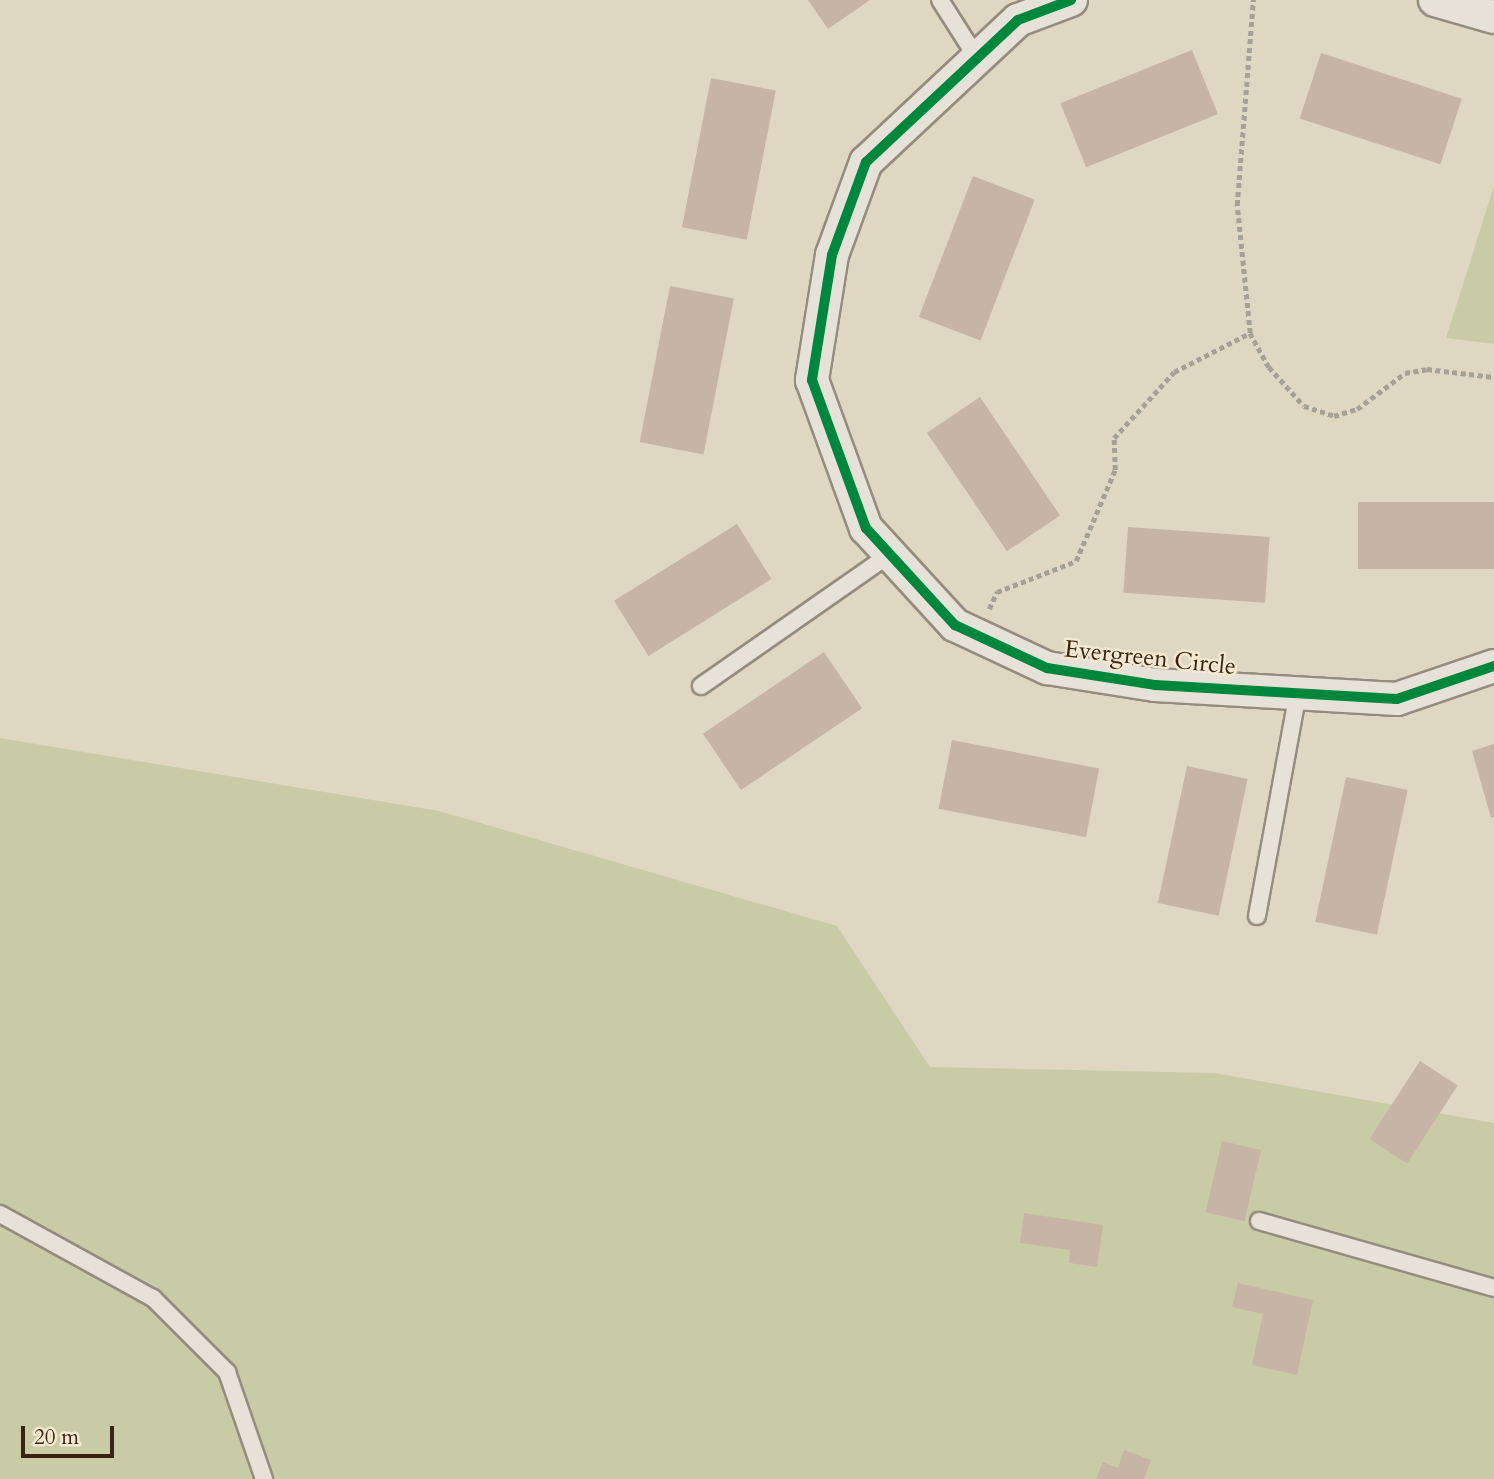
<!DOCTYPE html>
<html>
<head>
<meta charset="utf-8">
<style>
	body { margin:0 }
	#map { position:relative; width:1494px; height:1479px; overflow:hidden; background:#e0d7c3; font-family:Cardo,serif }
	div>[style] { position:absolute }
	[style*='--x'] { left:calc(var(--x)*1px); top:calc(var(--y)*1px); width:calc(var(--w)*1px); rotate:calc(var(--a)*1deg) }
	.green>* { inset:0; background:#c9cba7 }
	.building>* { inset:0; background:#c6b4a5; transform-origin:0 0 }
	.path>* { height:4.5px; margin-top:-2.25px; transform-origin:0; background:repeating-linear-gradient(90deg,#a6a197 0 5px,transparent 0 8.5px) }
	.roads { filter:drop-shadow(2px 0 #948c7f) drop-shadow(-2px 0 #948c7f) drop-shadow(0 2px #948c7f) drop-shadow(0 -2px #948c7f) }
	.service>* { height:16px; margin:-8px; padding:0 8px; transform-origin:8px; border-radius:8px; background:#e7e2d7 }
	.minor>* { height:32px; margin:-16px; padding:0 16px; transform-origin:16px; border-radius:16px; background:#e7e2d7 }
	.cycleway>* { height:10px; margin:-5px; padding:0 5px; transform-origin:5px; border-radius:5px; background:#00873e }
	span { translate:-50% -50%; white-space:nowrap; text-align:center; line-height:1.15; -webkit-text-stroke:5px #f3e8d0; paint-order:stroke }
	.street-label { font-size:24px; color:#37230f }
	.scale { position:absolute; left:21px; top:1426px; width:93px; height:32px; box-sizing:border-box; border:4px solid #37230f; border-top:0; padding-left:9px; font-size:21px; line-height:24px; white-space:nowrap; color:#37230f; -webkit-text-stroke:5px #f3e8d0; paint-order:stroke }
</style>
</head>
<body>
<div id="map">
	<div class="green">
		<i style="clip-path:polygon(1494px 186px,1494px 344px,1446px 338px)"></i>
		<i style="clip-path:polygon(0 738px,439px 811px,837px 926px,930px 1067px,1215px 1073px,1494px 1123px,1494px 1479px,0 1479px)"></i>
	</div>
	<div class="building">
		<i style="clip-path:polygon(808px 0,870px 0,828px 29px)"></i>
		<i style="left:1192px;top:50px;width:69px;height:142px;rotate:68deg"></i>
		<i style="left:1321px;top:53px;width:148px;height:69px;rotate:18deg"></i>
		<i style="left:711px;top:78px;width:66px;height:152px;rotate:11deg"></i>
		<i style="left:973px;top:176px;width:66px;height:151px;rotate:21deg"></i>
		<i style="left:670px;top:286px;width:65px;height:159px;rotate:11deg"></i>
		<i style="left:980px;top:397px;width:143px;height:64px;rotate:56deg"></i>
		<i style="left:1494px;top:502px;width:67px;height:136px;rotate:90deg"></i>
		<i style="left:737px;top:524px;width:65px;height:145px;rotate:58deg"></i>
		<i style="left:1128px;top:527px;width:142px;height:66px;rotate:4deg"></i>
		<i style="left:824px;top:652px;width:68px;height:146px;rotate:56deg"></i>
		<i style="left:952px;top:740px;width:150px;height:70px;rotate:11deg"></i>
		<i style="clip-path:polygon(1494px 744px,1494px 817px,1491px 818px,1472px 751px)"></i>
		<i style="left:1187px;top:766px;width:62px;height:140px;rotate:12deg"></i>
		<i style="left:1346px;top:777px;width:63px;height:148px;rotate:12deg"></i>
		<i style="left:1420px;top:1061px;width:45px;height:93px;rotate:33deg"></i>
		<i style="left:1222px;top:1141px;width:40px;height:73px;rotate:13deg"></i>
		<i style="clip-path:polygon(1024px 1213px,1103px 1225px,1097px 1267px,1069px 1263px,1070px 1250px,1020px 1243px)"></i>
		<i style="clip-path:polygon(1238px 1283px,1313px 1300px,1297px 1375px,1252px 1365px,1263px 1314px,1232px 1307px)"></i>
		<i style="clip-path:polygon(1124px 1450px,1151px 1460px,1144px 1479px,1096px 1479px,1103px 1462px,1118px 1468px)"></i>
	</div>
	<div class="path">
		<i style="--x:1250;--y:333;--w:39;--a:61"></i>
		<i style="--x:1269;--y:367;--w:52;--a:48.1"></i>
		<i style="--x:1304;--y:406;--w:32;--a:18"></i>
		<i style="--x:1334;--y:416;--w:24;--a:-17"></i>
		<i style="--x:1357;--y:409;--w:60;--a:-36.9"></i>
		<i style="--x:1405;--y:373;--w:22;--a:-10"></i>
		<i style="--x:1427;--y:369;--w:67;--a:6.8"></i>
		<i style="--x:989;--y:609;--w:19;--a:-65"></i>
		<i style="--x:997;--y:592;--w:85;--a:-21.4"></i>
		<i style="--x:1076;--y:561;--w:99;--a:-66.8"></i>
		<i style="--x:1115;--y:470;--w:32;--a:-92"></i>
		<i style="--x:1114;--y:438;--w:89;--a:-47.7"></i>
		<i style="--x:1174;--y:372;--w:85;--a:-27.2"></i>
		<i style="--x:1250;--y:333;--w:129;--a:-95.8"></i>
		<i style="--x:1237;--y:205;--w:206;--a:-85.5"></i>
	</div>
	<div class="roads">
		<div class="service">
			<i style="--x:940;--y:0;--w:69;--a:57.5"></i>
			<i style="--x:701;--y:686;--w:231;--a:-34.9"></i>
			<i style="--x:1257;--y:916;--w:227;--a:-79.6"></i>
			<i style="--x:0;--y:1214;--w:175;--a:28.8"></i>
			<i style="--x:153;--y:1298;--w:105;--a:45"></i>
			<i style="--x:227;--y:1372;--w:113;--a:70.9"></i>
			<i style="--x:1259;--y:1221;--w:244;--a:15.9"></i>
		</div>
		<div class="minor">
			<i style="--x:1071;--y:0;--w:57;--a:159.3"></i>
			<i style="--x:1018;--y:20;--w:208;--a:136.9"></i>
			<i style="--x:866;--y:162;--w:99;--a:110.1"></i>
			<i style="--x:832;--y:255;--w:127;--a:99.1"></i>
			<i style="--x:812;--y:380;--w:158;--a:70"></i>
			<i style="--x:866;--y:528;--w:132;--a:47.5"></i>
			<i style="--x:955;--y:625;--w:102;--a:25.1"></i>
			<i style="--x:1047;--y:668;--w:109;--a:8.9"></i>
			<i style="--x:1155;--y:685;--w:242;--a:3.3"></i>
			<i style="--x:1397;--y:699;--w:102;--a:-18.8"></i>
			<i style="--x:1435;--y:0;--w:61;--a:16.1"></i>
		</div>
	</div>
	<div class="cycleway">
		<i style="--x:1071;--y:0;--w:57;--a:159.3"></i>
		<i style="--x:1018;--y:20;--w:208;--a:136.9"></i>
		<i style="--x:866;--y:162;--w:99;--a:110.1"></i>
		<i style="--x:832;--y:255;--w:127;--a:99.1"></i>
		<i style="--x:812;--y:380;--w:158;--a:70"></i>
		<i style="--x:866;--y:528;--w:132;--a:47.5"></i>
		<i style="--x:955;--y:625;--w:102;--a:25.1"></i>
		<i style="--x:1047;--y:668;--w:109;--a:8.9"></i>
		<i style="--x:1155;--y:685;--w:242;--a:3.3"></i>
		<i style="--x:1397;--y:699;--w:102;--a:-18.8"></i>
	</div>
	<div class="street-label">
		<span style="left:1150px;top:658px;rotate:6deg">Evergreen Circle</span>
	</div>
	<div class="scale">20 m</div>
</div>
</body>
</html>
